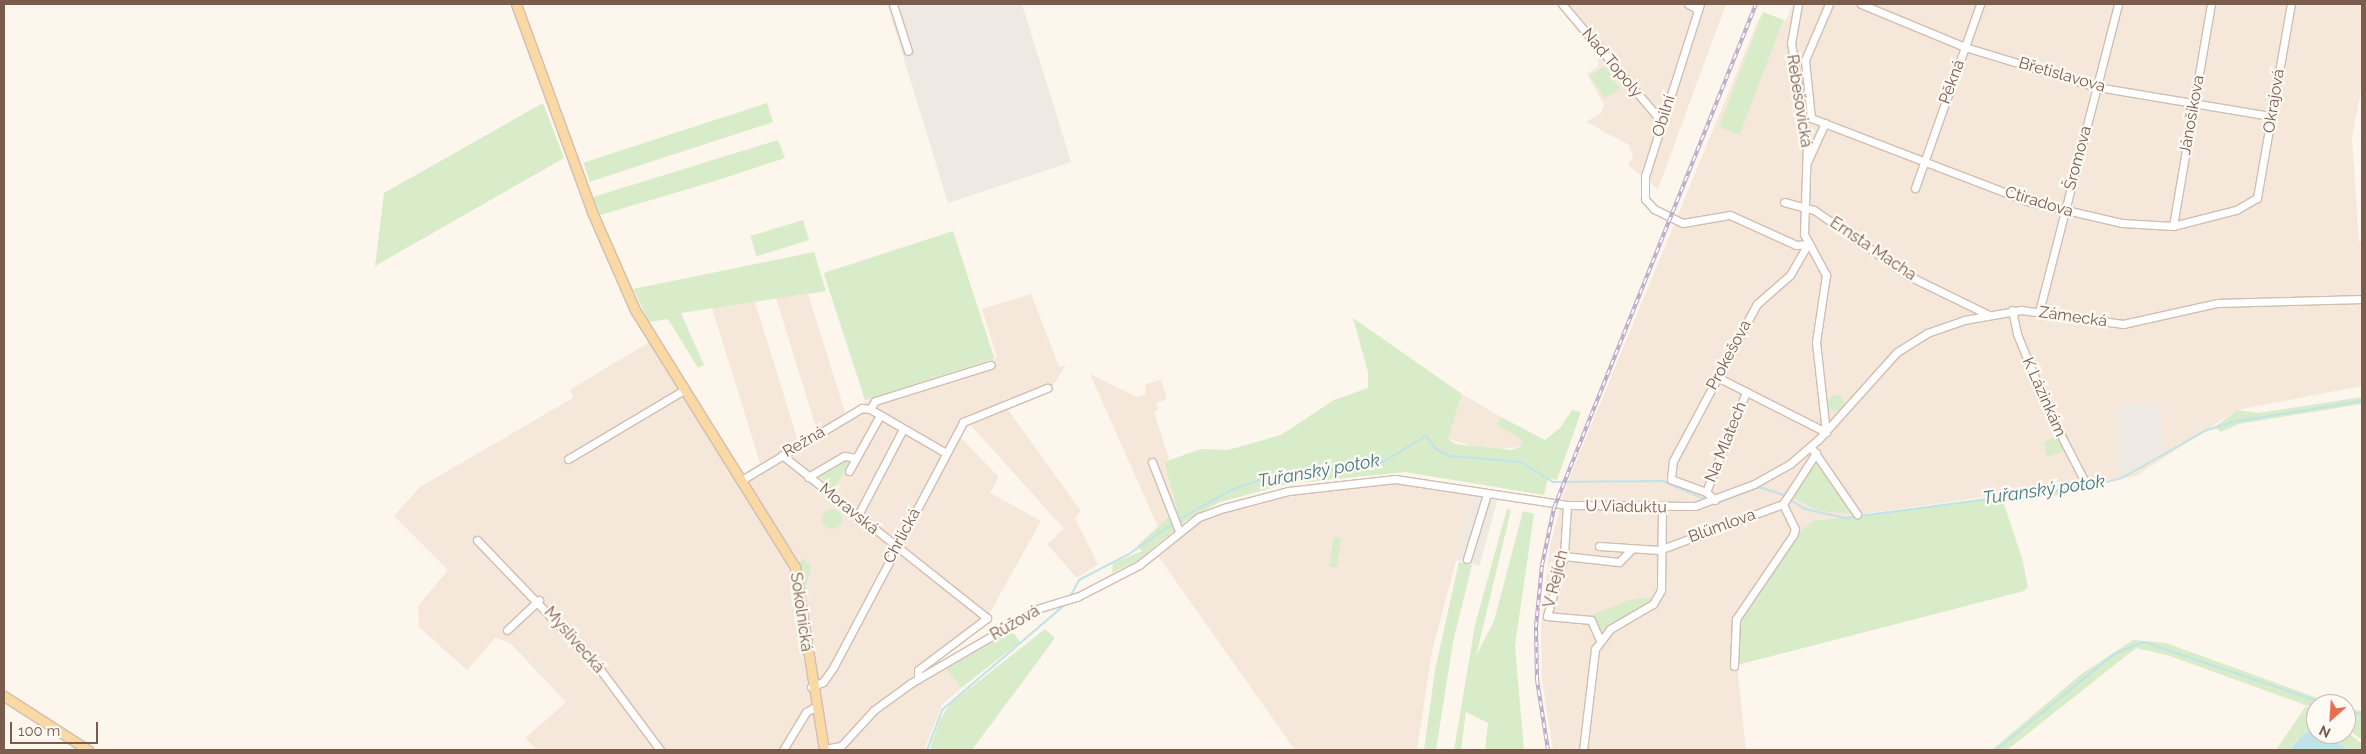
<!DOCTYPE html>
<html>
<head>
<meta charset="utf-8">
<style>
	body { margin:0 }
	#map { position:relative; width:2366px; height:754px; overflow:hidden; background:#fdf6ec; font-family:Raleway,sans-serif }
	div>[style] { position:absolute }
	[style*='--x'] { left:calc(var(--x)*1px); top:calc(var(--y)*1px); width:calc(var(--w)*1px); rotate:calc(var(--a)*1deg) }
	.residential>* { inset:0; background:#f5e8da }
	.industrial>* { inset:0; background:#efe9e4; transform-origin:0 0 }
	.green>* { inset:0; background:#d8ecc9; transform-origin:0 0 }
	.round { border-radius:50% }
	.water>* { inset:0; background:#bfe3e8 }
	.stream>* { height:2px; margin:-1px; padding:0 1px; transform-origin:1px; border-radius:1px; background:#bfe3e8 }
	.roads { filter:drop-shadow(1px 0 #d1beb0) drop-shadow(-1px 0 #d1beb0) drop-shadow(0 1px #d1beb0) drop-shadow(0 -1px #d1beb0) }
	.minor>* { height:7px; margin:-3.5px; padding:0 3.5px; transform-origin:3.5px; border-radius:3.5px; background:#fff }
	.major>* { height:9px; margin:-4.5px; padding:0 4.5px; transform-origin:4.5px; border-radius:4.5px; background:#fbd9a5 }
	.rail>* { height:4px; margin-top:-2px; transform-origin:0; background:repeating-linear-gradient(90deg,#fffaf3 0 5.5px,#b9a8c9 0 11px); box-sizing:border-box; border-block:1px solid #b9a8c9 }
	span { translate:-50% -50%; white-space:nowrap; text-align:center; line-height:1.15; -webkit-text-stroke:4.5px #fffaf3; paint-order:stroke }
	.street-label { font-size:16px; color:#7a5c4d }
	.water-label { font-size:18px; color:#437c86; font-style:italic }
	.frame { position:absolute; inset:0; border:5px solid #7a5c4d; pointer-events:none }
	.north { position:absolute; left:2306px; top:694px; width:50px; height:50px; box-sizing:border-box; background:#fffaf3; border:1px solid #cabbb1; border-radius:50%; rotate:206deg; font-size:14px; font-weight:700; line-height:20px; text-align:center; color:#7a5c4d }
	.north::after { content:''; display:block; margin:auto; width:18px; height:22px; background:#e76f51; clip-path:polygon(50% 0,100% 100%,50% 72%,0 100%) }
	.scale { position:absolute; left:10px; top:722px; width:88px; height:22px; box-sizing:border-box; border:2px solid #7a5c4d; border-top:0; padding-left:6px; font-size:15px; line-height:18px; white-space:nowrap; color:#7a5c4d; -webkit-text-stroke:4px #fffaf3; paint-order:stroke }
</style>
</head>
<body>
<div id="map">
	<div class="residential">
		<i style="clip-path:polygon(1556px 4px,1726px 4px,1658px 189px,1628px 165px,1633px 155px,1629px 145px,1586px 122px,1601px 113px,1604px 105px,1587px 74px,1598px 66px,1598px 56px)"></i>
		<i style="clip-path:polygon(1793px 4px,2362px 4px,2362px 86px,2352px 137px,2359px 242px,2362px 242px,2362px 386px,2237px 410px,2136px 476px,1813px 521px,1737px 665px,1746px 750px,1553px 750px,1542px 680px,1541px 627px,1550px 546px,1565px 489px,1757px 23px,1763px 12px,1786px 21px)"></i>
		<i style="clip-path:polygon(808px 294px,846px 415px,864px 402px,997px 358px,982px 309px,1031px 294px,1059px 367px,1066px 365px,1052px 387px,1031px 400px,1006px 407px,1081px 511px,1075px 518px,1098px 564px,1077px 578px,1047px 544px,1064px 529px,968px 422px,958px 435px,999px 477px,990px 493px,1041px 521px,987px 618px,938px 659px,961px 688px,942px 705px,924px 750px,537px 750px,525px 738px,566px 702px,510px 643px,495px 638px,467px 670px,419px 627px,418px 606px,448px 570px,394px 516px,420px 487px,573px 398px,571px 389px,658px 337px,744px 474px,760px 463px,712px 308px,755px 302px,798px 441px,817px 431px,776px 298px)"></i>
		<i style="clip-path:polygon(1090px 374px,1137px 397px,1145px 395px,1146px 384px,1161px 380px,1167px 399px,1156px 403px,1158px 410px,1154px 412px,1169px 459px,1164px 463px,1177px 509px,1158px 527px)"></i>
		<i style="clip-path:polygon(1462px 394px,1501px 417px,1497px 425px,1523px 440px,1520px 447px,1487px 450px,1448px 439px)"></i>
		<i style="clip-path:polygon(1396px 482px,1474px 494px,1432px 651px,1417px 750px,1295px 750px,1158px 556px,1183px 531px,1211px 515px,1289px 494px)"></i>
	</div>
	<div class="industrial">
		<i style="clip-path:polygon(887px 4px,1022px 4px,1071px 162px,948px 203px)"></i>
		<i style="clip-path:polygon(2117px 403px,2160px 404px,2164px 452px,2123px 476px,2117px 468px)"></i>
		<i style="left:1474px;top:494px;width:24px;height:68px;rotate:15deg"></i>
	</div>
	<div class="green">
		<i style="left:1763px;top:12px;width:22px;height:123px;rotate:21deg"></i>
		<i style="left:1605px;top:66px;width:27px;height:18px;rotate:57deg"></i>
		<i style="clip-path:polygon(543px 103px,564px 158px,375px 266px,384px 193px)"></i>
		<i style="left:767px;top:103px;width:20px;height:193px;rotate:72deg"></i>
		<i style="clip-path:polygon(778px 140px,785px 158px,712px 182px,600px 215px,593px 197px)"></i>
		<i style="left:803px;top:220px;width:21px;height:55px;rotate:73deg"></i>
		<i style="left:953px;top:231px;width:134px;height:136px;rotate:72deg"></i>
		<i style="clip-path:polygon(814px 252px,826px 291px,681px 313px,704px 365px,698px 368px,668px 319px,649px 322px,633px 289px)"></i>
		<i style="clip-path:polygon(1353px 318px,1462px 394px,1448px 439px,1455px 444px,1511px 450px,1520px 447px,1522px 440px,1497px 425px,1501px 417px,1545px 440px,1560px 428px,1572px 410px,1581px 412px,1557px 480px,1548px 478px,1544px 495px,1405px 472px,1287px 484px,1220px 502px,1187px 520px,1137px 561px,1112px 573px,1113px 563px,1142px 551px,1137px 546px,1177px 509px,1164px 462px,1201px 449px,1228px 450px,1281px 435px,1334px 400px,1368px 388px,1368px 372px)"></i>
		<i class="round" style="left:1828px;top:395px;width:16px;height:16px"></i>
		<i style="clip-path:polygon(2362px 397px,2362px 404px,2239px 424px,2221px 432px,2215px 427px,2237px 410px,2258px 413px)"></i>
		<i style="clip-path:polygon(2056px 435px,2065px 451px,2047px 457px,2044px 443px)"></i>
		<i style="clip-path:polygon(843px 459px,850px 461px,833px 490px,818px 474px)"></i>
		<i style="clip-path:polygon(1816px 460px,1857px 514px,1819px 511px,1789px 496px)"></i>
		<i style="clip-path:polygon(2058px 489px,2059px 495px,2003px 501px,2022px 558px,2028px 587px,2024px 591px,1737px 665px,1738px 621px,1796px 535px,1813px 521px)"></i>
		<i class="round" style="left:822px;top:509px;width:20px;height:20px"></i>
		<i style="clip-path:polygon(1507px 509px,1511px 510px,1476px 656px,1494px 621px,1523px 511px,1534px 514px,1515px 646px,1524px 750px,1485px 750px,1488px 723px,1466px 712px,1461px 750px,1454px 750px,1475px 625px)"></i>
		<i style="left:1333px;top:537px;width:8px;height:30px;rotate:7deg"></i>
		<i style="clip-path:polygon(804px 559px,811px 566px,805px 590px,798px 563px)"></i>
		<i style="clip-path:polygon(1459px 562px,1472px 565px,1453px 642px,1436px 750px,1424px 750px,1435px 670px)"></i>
		<i style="clip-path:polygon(1655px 597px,1645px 607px,1599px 632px,1592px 615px,1629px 600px)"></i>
		<i style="clip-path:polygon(1045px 629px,1055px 638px,972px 750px,933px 750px,930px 747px,940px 719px,950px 704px)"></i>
		<i style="clip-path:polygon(1012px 631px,1020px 642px,961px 688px,946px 669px)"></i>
		<i style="clip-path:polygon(2133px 640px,2166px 643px,2334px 704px,2316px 704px,2316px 709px,2170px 656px,2136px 648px,2007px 750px,1992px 750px,2080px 675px)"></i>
		<i style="clip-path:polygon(2306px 706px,2316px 711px,2316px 731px,2298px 739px,2290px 750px,2276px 750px)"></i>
		<i style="clip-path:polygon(2346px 708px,2362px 711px,2362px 740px,2346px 728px)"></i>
		<i style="clip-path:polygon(2346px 731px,2362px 744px,2362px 750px,2347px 750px,2326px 734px)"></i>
	</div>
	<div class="water">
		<i style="clip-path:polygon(2313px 731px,2326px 734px,2347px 750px,2290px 750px,2302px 735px)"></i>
	</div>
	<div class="stream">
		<i style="--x:1789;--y:499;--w:19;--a:32"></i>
		<i style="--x:1805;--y:509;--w:41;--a:12.7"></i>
		<i style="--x:1845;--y:518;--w:245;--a:-7.5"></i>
		<i style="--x:2088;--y:486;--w:35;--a:-13"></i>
		<i style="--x:2122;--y:478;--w:98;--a:-29.5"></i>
		<i style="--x:2207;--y:430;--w:26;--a:-18"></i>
		<i style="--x:2232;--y:422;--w:132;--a:-9.2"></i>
		<i style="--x:1720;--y:502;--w:42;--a:-21"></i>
		<i style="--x:1759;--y:487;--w:28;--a:18"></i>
		<i style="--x:1178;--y:520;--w:61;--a:-29.5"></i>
		<i style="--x:1231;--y:490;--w:34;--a:-19"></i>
		<i style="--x:1263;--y:479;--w:121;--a:-8.1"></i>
		<i style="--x:1383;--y:462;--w:50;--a:-31.2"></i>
		<i style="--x:1426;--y:436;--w:16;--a:52"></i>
		<i style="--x:1436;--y:449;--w:16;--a:27"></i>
		<i style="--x:1450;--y:456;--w:71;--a:4.8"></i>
		<i style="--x:1521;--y:462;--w:38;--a:32"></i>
		<i style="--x:1553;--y:482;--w:110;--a:-0.5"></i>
		<i style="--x:1663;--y:481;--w:45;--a:23.7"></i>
		<i style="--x:1070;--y:597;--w:19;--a:-62"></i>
		<i style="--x:1079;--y:580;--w:56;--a:-27.5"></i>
		<i style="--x:1129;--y:554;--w:55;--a:-34.6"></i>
		<i style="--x:2346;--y:711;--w:16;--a:11"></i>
		<i style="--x:927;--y:750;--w:43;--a:-69.4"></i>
		<i style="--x:942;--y:710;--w:165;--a:-40.6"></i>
		<i style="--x:1996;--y:750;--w:152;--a:-39.1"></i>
		<i style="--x:2114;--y:654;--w:32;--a:-22"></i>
		<i style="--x:2144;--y:642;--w:192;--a:18.8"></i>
	</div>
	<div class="roads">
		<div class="minor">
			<i style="--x:893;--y:4;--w:49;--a:72.3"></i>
			<i style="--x:1562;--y:4;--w:155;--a:49.7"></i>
			<i style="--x:1688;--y:4;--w:10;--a:29"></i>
			<i style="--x:1700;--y:4;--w:181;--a:107.7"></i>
			<i style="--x:1645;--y:176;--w:23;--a:90"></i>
			<i style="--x:1645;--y:199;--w:13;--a:48"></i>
			<i style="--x:1654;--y:209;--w:32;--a:26"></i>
			<i style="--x:1683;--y:223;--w:48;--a:-9.7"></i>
			<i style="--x:1730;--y:215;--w:72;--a:24.4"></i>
			<i style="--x:1796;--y:245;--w:12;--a:-5"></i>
			<i style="--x:1798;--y:4;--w:39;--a:100"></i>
			<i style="--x:1791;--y:42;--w:103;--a:81.1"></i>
			<i style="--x:1807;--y:144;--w:90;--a:91.9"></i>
			<i style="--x:1804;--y:234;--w:47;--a:61.8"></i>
			<i style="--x:1826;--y:275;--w:68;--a:98.5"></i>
			<i style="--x:1816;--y:342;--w:91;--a:83.7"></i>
			<i style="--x:1829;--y:4;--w:61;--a:113.2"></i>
			<i style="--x:1805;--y:60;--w:58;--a:84.1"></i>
			<i style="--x:1811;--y:118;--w:231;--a:21"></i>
			<i style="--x:2027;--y:201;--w:98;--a:13"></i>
			<i style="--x:2122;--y:223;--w:51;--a:3.4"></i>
			<i style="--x:2173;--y:226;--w:65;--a:-14.3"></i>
			<i style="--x:2236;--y:210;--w:24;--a:-30"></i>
			<i style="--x:2257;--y:198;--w:197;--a:-80.1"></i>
			<i style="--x:1861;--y:4;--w:113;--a:22.5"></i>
			<i style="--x:1965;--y:47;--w:138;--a:16.9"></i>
			<i style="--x:2097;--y:87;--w:175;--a:9.5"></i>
			<i style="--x:1807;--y:162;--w:43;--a:-65.2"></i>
			<i style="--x:1915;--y:188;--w:195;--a:-70.5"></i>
			<i style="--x:1784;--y:202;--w:31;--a:15"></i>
			<i style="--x:1814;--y:210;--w:116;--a:34.8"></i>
			<i style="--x:1909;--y:276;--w:87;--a:26"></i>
			<i style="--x:2173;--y:226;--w:225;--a:-80.3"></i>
			<i style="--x:2012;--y:310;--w:25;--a:78"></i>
			<i style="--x:2017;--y:334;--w:84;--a:67.7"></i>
			<i style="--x:2049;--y:412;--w:79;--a:62.8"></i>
			<i style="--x:2039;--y:312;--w:318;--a:-75.6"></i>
			<i style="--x:1717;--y:377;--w:122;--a:26.8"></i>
			<i style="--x:870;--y:409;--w:9;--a:-58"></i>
			<i style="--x:875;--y:401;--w:121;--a:-17.4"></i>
			<i style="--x:1813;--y:450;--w:78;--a:55.5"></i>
			<i style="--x:782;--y:455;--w:262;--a:38.5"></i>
			<i style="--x:987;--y:618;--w:86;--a:143"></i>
			<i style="--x:918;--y:670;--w:9;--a:90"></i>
			<i style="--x:568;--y:459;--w:133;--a:-30.8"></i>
			<i style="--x:1152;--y:462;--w:74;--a:68.6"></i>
			<i style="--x:849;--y:471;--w:62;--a:-60.9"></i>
			<i style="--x:808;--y:477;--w:42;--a:-30.3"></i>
			<i style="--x:844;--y:456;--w:12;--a:9"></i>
			<i style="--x:740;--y:481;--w:142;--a:-30.9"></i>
			<i style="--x:862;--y:408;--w:8;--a:7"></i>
			<i style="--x:870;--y:409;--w:88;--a:30.1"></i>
			<i style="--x:1706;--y:492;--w:108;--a:-68.2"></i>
			<i style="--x:1715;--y:500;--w:12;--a:-138"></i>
			<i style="--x:1706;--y:492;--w:37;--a:-160"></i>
			<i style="--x:1671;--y:479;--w:18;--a:-84"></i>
			<i style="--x:1673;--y:461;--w:178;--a:-61.9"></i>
			<i style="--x:1757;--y:304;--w:44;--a:-41.3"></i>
			<i style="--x:1790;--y:275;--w:36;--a:-60"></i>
			<i style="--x:1567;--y:505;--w:51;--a:93.4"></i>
			<i style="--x:1564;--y:556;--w:62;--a:105.8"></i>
			<i style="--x:1547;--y:616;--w:44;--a:5.2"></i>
			<i style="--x:1591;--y:620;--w:22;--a:66"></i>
			<i style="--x:857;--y:517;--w:99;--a:-62.4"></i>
			<i style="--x:477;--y:540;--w:172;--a:46.2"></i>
			<i style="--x:596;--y:664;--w:107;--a:53.3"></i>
			<i style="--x:1599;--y:546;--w:60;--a:3.8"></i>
			<i style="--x:1659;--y:550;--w:132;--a:-20.4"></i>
			<i style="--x:1564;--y:556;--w:55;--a:6.2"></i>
			<i style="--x:1619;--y:562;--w:18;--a:-45"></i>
			<i style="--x:1467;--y:559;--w:68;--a:-72.9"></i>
			<i style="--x:507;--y:630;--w:44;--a:-43.2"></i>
			<i style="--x:1734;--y:666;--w:47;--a:-87.6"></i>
			<i style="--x:1736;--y:619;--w:102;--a:-55.8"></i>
			<i style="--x:1793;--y:535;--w:6;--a:-72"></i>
			<i style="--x:1795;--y:529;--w:28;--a:-116"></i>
			<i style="--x:1783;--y:504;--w:61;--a:-57.1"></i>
			<i style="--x:811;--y:687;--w:13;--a:-23"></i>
			<i style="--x:823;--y:682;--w:19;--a:-55"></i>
			<i style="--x:834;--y:666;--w:276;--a:-62.1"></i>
			<i style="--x:963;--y:422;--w:91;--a:-22"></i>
			<i style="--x:824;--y:749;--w:17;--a:-10"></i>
			<i style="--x:841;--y:746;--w:49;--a:-47.5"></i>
			<i style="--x:874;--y:710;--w:46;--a:-36.1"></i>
			<i style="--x:911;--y:683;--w:149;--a:-30.2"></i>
			<i style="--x:1040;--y:608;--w:39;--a:-17"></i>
			<i style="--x:1077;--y:597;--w:70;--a:-27.3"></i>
			<i style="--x:1139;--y:565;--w:77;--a:-38.7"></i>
			<i style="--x:1199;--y:517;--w:27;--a:-20"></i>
			<i style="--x:1224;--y:508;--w:66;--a:-14.9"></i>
			<i style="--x:1288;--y:491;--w:108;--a:-6.4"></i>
			<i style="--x:1395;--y:479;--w:174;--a:8.6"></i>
			<i style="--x:1567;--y:505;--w:128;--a:0.4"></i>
			<i style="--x:1695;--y:506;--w:63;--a:-20.4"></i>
			<i style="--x:1754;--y:484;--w:41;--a:-29.1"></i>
			<i style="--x:1790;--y:464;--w:37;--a:-41"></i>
			<i style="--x:1818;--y:440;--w:118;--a:-48.1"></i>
			<i style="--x:1897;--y:352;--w:36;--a:-32"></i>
			<i style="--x:1927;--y:333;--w:39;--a:-19"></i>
			<i style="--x:1964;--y:320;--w:58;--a:-10"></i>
			<i style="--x:2021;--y:310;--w:103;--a:7.8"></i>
			<i style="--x:2123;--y:324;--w:96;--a:-12.6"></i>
			<i style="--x:2217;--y:303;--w:145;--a:-1.6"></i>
			<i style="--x:783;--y:750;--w:44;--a:-58.8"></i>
			<i style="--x:806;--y:712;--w:10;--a:-29"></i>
			<i style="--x:1583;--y:750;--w:102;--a:-83.2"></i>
			<i style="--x:1595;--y:649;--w:25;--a:-53"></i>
			<i style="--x:1610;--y:629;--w:50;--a:-30.2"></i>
			<i style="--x:1653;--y:604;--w:16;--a:-60"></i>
			<i style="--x:1661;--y:590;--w:81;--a:-89.3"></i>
		</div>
		<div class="major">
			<i style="--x:516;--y:4;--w:221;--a:69.9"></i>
			<i style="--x:592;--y:212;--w:107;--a:66.3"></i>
			<i style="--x:635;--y:310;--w:303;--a:58.1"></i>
			<i style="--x:795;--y:567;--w:185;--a:81"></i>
			<i style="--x:4;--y:696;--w:100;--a:32.7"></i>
		</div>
	</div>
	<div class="rail">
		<i style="--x:1548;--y:750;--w:71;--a:-98.9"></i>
		<i style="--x:1537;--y:680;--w:53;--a:-91.1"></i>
		<i style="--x:1536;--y:627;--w:62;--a:-84.5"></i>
		<i style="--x:1542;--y:565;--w:58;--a:-78.1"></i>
		<i style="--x:1554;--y:508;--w:543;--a:-68.16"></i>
	</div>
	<div class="street-label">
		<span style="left:1612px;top:63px;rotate:50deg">Nad Topoly</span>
		<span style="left:2062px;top:75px;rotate:16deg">Břetislavova</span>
		<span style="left:1952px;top:82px;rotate:-70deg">Pěkná</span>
		<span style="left:1799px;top:101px;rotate:81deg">Rebešovická</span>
		<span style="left:2274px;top:101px;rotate:-81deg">Okrajová</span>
		<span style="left:2192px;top:115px;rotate:-80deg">Jánošíkova</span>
		<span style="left:1664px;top:116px;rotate:-73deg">Obilní</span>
		<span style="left:2078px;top:158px;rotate:-75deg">Šromova</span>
		<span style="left:2039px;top:202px;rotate:17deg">Ctiradova</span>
		<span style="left:1873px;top:249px;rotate:34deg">Ernsta Macha</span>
		<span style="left:2073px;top:317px;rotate:8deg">Zámecká</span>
		<span style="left:1729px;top:355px;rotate:-62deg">Prokešova</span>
		<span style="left:2044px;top:397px;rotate:66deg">K Lázinkám</span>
		<span style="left:804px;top:442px;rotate:-30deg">Režná</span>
		<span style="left:1726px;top:442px;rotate:-68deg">Na Mlatech</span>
		<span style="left:1626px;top:507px;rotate:1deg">U Viaduktu</span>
		<span style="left:849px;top:509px;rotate:39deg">Moravská</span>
		<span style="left:1722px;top:526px;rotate:-20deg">Blümlova</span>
		<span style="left:902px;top:536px;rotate:-62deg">Chrlická</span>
		<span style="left:1556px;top:579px;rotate:-76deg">V Rejích</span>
		<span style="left:801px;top:612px;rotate:82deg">Sokolnická</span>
		<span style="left:1015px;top:623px;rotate:-30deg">Růžová</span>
		<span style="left:574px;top:640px;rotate:49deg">Myslivecká</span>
	</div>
	<div class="water-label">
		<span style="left:1319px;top:471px;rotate:-10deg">Tuřanský potok</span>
		<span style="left:2044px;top:490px;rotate:-8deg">Tuřanský potok</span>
	</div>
	<div class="frame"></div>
	<div class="north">N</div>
	<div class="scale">100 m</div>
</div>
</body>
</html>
